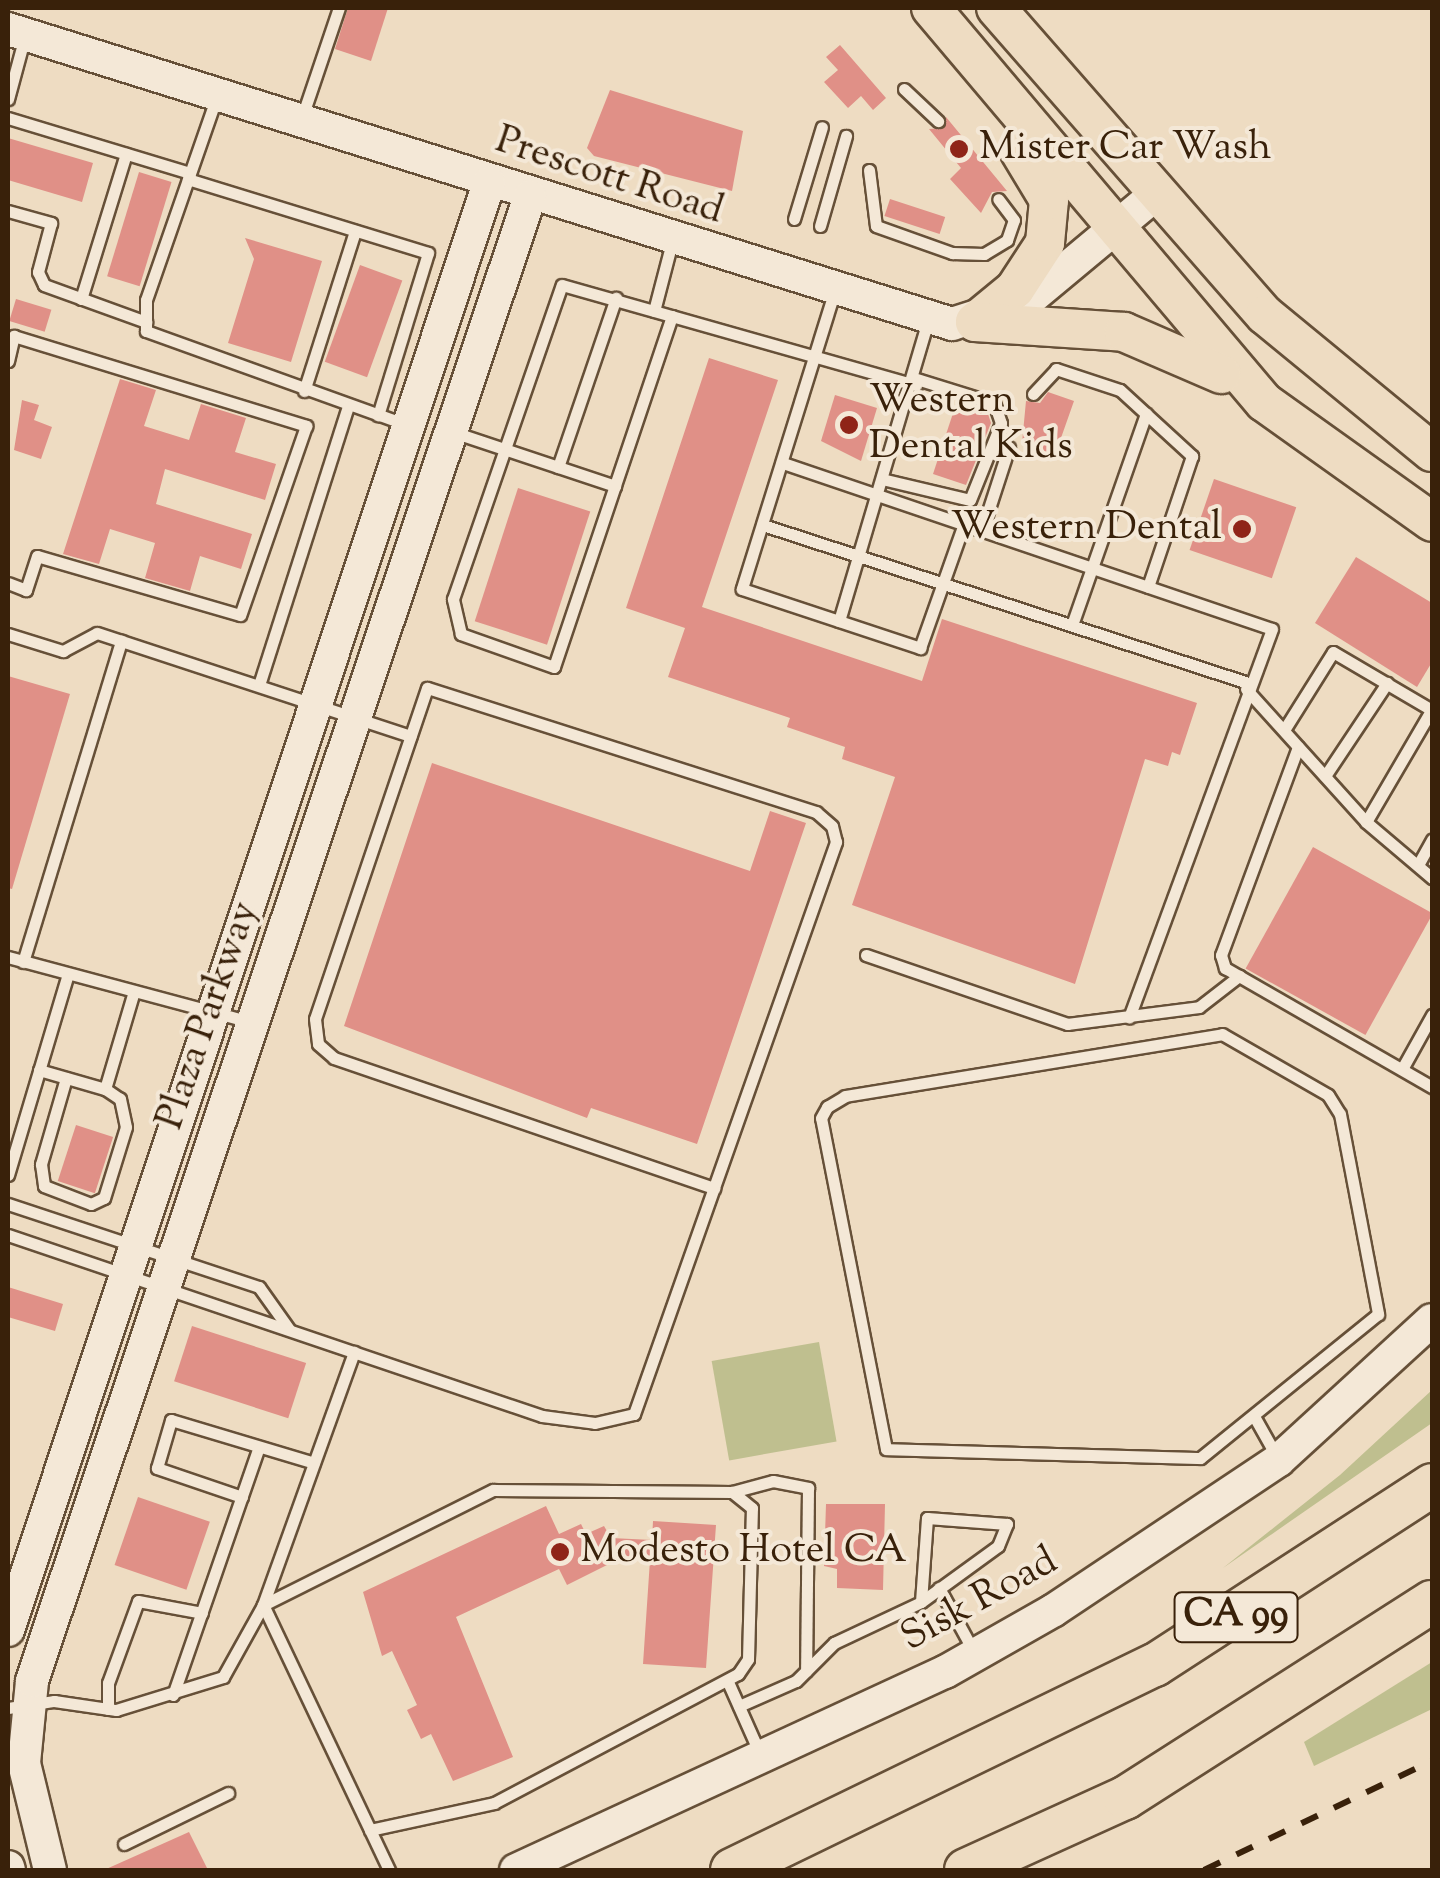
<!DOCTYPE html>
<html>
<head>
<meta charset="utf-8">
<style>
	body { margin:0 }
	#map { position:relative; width:1440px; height:1878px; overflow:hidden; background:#eedcc2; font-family:"Sorts Mill Goudy",serif }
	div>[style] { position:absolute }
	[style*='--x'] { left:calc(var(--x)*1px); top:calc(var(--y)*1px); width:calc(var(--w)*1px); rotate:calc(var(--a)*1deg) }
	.green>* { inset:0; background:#bfbf8f; transform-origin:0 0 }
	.building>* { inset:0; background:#e09087; transform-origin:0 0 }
	.roads { filter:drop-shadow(2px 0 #665038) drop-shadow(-2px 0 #665038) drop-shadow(0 2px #665038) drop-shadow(0 -2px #665038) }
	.lane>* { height:11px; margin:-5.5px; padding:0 5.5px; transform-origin:5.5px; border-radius:5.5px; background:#f4e8d7 }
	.secondary>* { height:32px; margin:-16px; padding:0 16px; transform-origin:16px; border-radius:16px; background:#f4e8d7 }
	.primary>* { height:38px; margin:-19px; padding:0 19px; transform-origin:19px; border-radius:19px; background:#eedcc2 }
	.highway>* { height:42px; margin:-21px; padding:0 21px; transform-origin:21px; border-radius:21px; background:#eedcc2 }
	.rail>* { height:6px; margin-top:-3px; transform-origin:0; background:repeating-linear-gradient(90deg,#39210a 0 18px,transparent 0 36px) }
	.dots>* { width:28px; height:28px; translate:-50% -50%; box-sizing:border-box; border:5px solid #f4e8d7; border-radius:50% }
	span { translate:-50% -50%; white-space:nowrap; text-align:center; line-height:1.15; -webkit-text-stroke:8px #f4e8d7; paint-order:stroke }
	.shield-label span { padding:2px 8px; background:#f4e8d7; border:2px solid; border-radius:8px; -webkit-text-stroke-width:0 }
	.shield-label { font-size:38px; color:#39210a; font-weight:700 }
	.poi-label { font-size:40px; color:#39210a }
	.left { translate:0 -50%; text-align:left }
	.right { translate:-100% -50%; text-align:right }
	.street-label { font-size:40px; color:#39210a }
	.frame { position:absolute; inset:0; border:10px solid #39210a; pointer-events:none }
</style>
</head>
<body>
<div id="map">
	<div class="green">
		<i style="left:819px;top:1342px;width:101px;height:109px;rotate:80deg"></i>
		<i style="clip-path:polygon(1432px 1390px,1432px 1423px,1223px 1568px,1340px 1475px)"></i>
		<i style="clip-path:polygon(1432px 1662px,1432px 1709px,1314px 1766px,1304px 1742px)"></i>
	</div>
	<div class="building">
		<i style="clip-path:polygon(348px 8px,388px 8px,371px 61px,335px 49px)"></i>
		<i style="clip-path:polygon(840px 45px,886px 98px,873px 110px,861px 96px,848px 108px,824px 82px,838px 70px,826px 57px)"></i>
		<i style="clip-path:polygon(610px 90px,743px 131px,732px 191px,594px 156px,587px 148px)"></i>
		<i style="clip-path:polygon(946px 117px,1007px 191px,992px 192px,981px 213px,950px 179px,961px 168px,929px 129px,944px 128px)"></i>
		<i style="clip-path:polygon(8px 138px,93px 163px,82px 202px,8px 180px)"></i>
		<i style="left:139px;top:172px;width:34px;height:109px;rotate:17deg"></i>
		<i style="left:890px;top:199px;width:58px;height:18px;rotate:18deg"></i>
		<i style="clip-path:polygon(245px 238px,322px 261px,291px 362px,228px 343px,254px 259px)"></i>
		<i style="left:360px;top:265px;width:45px;height:103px;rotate:20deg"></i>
		<i style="left:16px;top:299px;width:37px;height:23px;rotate:17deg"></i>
		<i style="clip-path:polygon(709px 358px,778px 380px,702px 607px,922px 681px,942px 619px,1197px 703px,1180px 755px,1172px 752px,1168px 766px,1145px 759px,1075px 984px,852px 905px,895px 777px,842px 759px,845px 747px,787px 727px,790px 718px,668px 677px,685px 628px,626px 608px)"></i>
		<i style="clip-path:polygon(120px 379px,156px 390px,144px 426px,189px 440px,201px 404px,246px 418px,235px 452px,276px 464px,265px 500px,165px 469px,156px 504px,252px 534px,241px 569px,200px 556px,190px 591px,145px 578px,155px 543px,110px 529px,99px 564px,63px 554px)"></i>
		<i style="clip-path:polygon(1048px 392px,1074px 401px,1055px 455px,1022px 443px,1026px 401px,1040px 403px)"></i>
		<i style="clip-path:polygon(835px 395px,877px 408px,861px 461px,821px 441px)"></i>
		<i style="clip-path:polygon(22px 400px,39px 405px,34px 420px,52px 427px,41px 459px,14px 450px)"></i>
		<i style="clip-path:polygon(957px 401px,987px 411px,991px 423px,966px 485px,933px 474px)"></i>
		<i style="left:1214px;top:479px;width:87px;height:75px;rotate:19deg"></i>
		<i style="left:518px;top:488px;width:76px;height:140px;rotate:18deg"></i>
		<i style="clip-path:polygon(1356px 557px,1432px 603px,1432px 662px,1417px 687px,1315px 623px)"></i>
		<i style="clip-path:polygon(8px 676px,70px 694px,12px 889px,8px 888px)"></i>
		<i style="clip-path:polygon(432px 763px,750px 871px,770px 811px,806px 823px,697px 1144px,591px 1108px,587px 1118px,344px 1026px)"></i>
		<i style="left:1313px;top:847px;width:137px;height:139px;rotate:29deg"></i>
		<i style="left:76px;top:1125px;width:39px;height:59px;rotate:18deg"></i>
		<i style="clip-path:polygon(8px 1287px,63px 1304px,55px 1331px,8px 1317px)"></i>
		<i style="left:192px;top:1326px;width:120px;height:58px;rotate:18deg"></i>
		<i style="left:138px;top:1497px;width:76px;height:72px;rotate:19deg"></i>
		<i style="clip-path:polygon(826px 1504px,885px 1504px,883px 1590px,837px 1588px,837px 1569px,824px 1566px)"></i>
		<i style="clip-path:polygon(546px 1506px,559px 1534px,581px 1524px,586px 1534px,604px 1526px,611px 1538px,652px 1540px,653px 1521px,716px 1525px,706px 1668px,643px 1664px,650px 1560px,619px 1559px,567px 1585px,559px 1569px,456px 1617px,513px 1757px,453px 1781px,431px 1734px,421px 1739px,407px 1710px,417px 1705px,392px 1651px,382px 1656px,363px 1592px)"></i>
		<i style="clip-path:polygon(189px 1832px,208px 1870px,104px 1870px)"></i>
	</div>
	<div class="roads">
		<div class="lane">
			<i style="--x:904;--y:89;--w:47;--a:43.3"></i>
			<i style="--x:217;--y:96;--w:216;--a:109.2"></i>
			<i style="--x:146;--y:300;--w:31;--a:90"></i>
			<i style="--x:146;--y:331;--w:277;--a:19.8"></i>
			<i style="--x:8;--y:99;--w:65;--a:-74.9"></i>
			<i style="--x:302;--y:117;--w:115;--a:-71.3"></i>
			<i style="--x:8;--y:118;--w:190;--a:16.8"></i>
			<i style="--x:869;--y:170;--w:56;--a:82.9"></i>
			<i style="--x:876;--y:226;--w:81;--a:19.6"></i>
			<i style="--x:952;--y:253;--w:32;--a:2"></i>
			<i style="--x:984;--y:254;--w:27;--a:-31"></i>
			<i style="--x:1007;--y:240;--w:21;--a:-71"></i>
			<i style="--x:1014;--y:220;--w:26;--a:-127"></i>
			<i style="--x:188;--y:179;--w:251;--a:17.1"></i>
			<i style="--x:428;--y:253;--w:170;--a:107.1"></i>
			<i style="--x:8;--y:211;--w:45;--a:15.6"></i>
			<i style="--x:51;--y:223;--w:51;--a:104.9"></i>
			<i style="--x:38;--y:272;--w:14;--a:65"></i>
			<i style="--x:44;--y:285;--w:109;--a:19.9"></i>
			<i style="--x:794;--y:219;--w:96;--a:-73.1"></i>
			<i style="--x:820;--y:226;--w:94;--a:-73.9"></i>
			<i style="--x:834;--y:293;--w:310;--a:107.3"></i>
			<i style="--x:742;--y:589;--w:188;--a:18.3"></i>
			<i style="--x:920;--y:648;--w:132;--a:-70.5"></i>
			<i style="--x:81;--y:299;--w:152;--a:-72.8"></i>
			<i style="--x:654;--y:311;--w:71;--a:-75.4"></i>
			<i style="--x:672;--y:316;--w:370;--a:108.6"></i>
			<i style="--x:554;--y:667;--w:99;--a:-160.5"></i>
			<i style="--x:461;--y:634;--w:36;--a:-103"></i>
			<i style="--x:453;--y:599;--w:332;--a:-70.9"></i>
			<i style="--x:562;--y:285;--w:368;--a:15.8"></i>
			<i style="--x:8;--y:361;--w:26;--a:-77"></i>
			<i style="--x:14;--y:336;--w:306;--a:17.1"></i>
			<i style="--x:306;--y:426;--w:200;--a:109.2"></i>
			<i style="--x:240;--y:615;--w:211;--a:-163.8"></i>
			<i style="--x:37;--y:556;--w:36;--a:108"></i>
			<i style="--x:26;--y:590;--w:19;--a:-159"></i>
			<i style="--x:304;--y:391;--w:168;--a:-72.3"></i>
			<i style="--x:1033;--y:394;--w:34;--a:-47"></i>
			<i style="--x:1056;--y:369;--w:67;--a:18.2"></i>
			<i style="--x:1120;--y:390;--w:98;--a:42.5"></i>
			<i style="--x:1192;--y:456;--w:138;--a:108.6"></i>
			<i style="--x:453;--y:432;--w:171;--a:18.4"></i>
			<i style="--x:783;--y:463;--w:516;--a:18.75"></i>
			<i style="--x:1272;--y:629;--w:414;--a:110.2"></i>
			<i style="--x:558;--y:467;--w:179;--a:-71.1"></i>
			<i style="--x:886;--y:480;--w:86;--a:13.4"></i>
			<i style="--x:970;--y:500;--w:83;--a:-68.1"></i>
			<i style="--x:1001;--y:423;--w:21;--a:-109"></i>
			<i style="--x:994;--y:403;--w:81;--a:-162.7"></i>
			<i style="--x:763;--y:525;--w:510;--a:18.04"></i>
			<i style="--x:982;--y:530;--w:87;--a:-72"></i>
			<i style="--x:839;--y:621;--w:313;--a:-73.5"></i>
			<i style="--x:1072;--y:625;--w:224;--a:-70.7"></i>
			<i style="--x:8;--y:634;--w:58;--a:17.2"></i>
			<i style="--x:63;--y:651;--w:38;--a:-28"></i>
			<i style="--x:97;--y:633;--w:330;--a:18.2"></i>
			<i style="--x:259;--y:685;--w:293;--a:-72.3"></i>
			<i style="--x:1246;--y:689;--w:179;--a:47.9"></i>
			<i style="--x:1366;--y:822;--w:87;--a:40.3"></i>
			<i style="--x:1284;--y:730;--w:92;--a:-57.9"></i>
			<i style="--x:1333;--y:652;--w:115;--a:30.4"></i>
			<i style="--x:1298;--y:747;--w:222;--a:110.3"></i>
			<i style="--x:1221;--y:955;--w:14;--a:73"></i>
			<i style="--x:1225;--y:968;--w:239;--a:29.9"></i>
			<i style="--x:1325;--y:776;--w:112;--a:-56.3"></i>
			<i style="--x:1366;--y:822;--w:131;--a:-59.7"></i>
			<i style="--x:1418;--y:865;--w:29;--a:-61"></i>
			<i style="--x:866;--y:955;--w:213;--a:18.9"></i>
			<i style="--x:1067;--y:1024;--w:133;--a:-7.3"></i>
			<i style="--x:1199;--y:1007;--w:51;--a:-37.8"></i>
			<i style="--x:8;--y:957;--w:247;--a:15"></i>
			<i style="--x:23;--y:962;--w:336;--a:-73"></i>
			<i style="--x:1222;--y:1034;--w:122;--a:29.9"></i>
			<i style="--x:1328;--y:1095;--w:22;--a:58"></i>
			<i style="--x:1340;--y:1114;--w:204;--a:79.2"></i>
			<i style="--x:1378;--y:1314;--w:229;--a:141"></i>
			<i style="--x:1200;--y:1458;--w:314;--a:-178.4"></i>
			<i style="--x:886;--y:1449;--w:337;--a:-101.1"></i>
			<i style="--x:821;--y:1118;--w:13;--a:-61"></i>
			<i style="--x:827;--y:1107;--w:21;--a:-31"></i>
			<i style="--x:845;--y:1096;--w:382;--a:-9.3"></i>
			<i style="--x:1402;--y:1069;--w:62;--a:-60.9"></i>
			<i style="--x:39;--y:1070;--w:69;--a:16.1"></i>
			<i style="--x:105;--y:1089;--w:102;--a:-73.5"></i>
			<i style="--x:66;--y:1078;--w:90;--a:106.2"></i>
			<i style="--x:41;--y:1164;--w:22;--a:82"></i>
			<i style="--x:44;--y:1186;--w:50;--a:21"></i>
			<i style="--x:91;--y:1204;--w:14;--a:-25"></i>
			<i style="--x:104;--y:1198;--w:74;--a:-72.8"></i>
			<i style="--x:126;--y:1127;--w:29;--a:-102"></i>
			<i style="--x:120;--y:1099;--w:18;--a:-146"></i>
			<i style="--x:8;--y:1175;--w:210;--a:-73.4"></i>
			<i style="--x:8;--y:1204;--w:264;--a:18.3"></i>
			<i style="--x:259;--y:1287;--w:52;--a:54.5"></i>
			<i style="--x:8;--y:1235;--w:564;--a:18.72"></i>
			<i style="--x:542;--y:1416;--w:53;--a:7.5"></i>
			<i style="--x:595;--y:1423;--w:40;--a:-13"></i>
			<i style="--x:634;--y:1414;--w:607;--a:-70.55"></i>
			<i style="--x:836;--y:842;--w:16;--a:-104"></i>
			<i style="--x:832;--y:826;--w:21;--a:-139"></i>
			<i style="--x:816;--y:812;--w:408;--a:-162.3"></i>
			<i style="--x:427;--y:688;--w:349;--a:108.7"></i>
			<i style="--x:315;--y:1019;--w:25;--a:83"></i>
			<i style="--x:318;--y:1044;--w:21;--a:41"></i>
			<i style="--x:334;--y:1058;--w:402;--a:18.9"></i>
			<i style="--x:1255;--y:1418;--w:45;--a:60.6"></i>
			<i style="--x:242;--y:1497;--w:90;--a:-161.2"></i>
			<i style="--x:157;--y:1468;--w:50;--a:-73.7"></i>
			<i style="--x:171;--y:1420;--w:149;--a:16.7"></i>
			<i style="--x:939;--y:1588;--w:71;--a:61.3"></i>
			<i style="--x:728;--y:1682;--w:81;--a:66"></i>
			<i style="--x:173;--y:1695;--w:262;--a:-70.9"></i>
			<i style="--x:739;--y:1706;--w:62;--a:-23.7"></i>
			<i style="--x:796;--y:1681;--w:54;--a:-45"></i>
			<i style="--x:834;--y:1643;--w:96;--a:-25.2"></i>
			<i style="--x:921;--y:1602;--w:95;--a:-36"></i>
			<i style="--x:998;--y:1546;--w:24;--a:-68"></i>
			<i style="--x:1007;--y:1524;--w:80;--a:-175.7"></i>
			<i style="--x:927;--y:1518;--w:84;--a:94.1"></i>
			<i style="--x:8;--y:1708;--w:47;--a:-8.7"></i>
			<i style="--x:54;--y:1701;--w:63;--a:8.3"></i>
			<i style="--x:116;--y:1710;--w:112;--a:-17.1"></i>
			<i style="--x:223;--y:1677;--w:82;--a:-60.9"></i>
			<i style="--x:263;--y:1605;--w:269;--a:-70.2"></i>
			<i style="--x:108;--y:1709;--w:26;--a:-90"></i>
			<i style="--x:108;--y:1683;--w:87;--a:-69.9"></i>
			<i style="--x:138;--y:1601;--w:65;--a:10.6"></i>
			<i style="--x:370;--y:1830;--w:127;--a:-12.3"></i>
			<i style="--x:494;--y:1803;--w:276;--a:-27.9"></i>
			<i style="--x:738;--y:1674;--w:18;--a:-56"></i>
			<i style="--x:748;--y:1659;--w:151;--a:-88.5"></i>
			<i style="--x:752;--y:1508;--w:26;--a:-141"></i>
			<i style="--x:124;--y:1844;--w:116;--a:-26.1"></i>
			<i style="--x:389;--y:1870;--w:293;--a:-115.4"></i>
			<i style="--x:263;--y:1605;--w:257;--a:-26.6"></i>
			<i style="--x:493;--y:1490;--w:239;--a:0.5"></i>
			<i style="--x:732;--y:1492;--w:42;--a:-15"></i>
			<i style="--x:773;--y:1481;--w:36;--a:11"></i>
			<i style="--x:808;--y:1488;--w:183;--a:90.6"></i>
		</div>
		<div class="secondary">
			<i style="--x:8;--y:29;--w:989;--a:17.35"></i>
			<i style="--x:952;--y:324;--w:82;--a:-17.8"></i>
			<i style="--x:1030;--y:299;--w:163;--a:-39.8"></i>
			<i style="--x:8;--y:1630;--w:1525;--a:-71.61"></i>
			<i style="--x:8;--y:1867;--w:3;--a:72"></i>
			<i style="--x:50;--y:1870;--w:110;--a:-103.7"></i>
			<i style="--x:24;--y:1763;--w:82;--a:-84.4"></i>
			<i style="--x:32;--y:1681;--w:1566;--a:-71.46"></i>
			<i style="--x:516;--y:1870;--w:472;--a:-24.8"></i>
			<i style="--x:945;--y:1672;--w:125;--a:-29.6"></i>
			<i style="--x:1054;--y:1610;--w:270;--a:-33.7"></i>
			<i style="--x:1279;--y:1460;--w:207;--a:-42.5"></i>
		</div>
		<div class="primary">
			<i style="--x:931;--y:8;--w:516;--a:49.8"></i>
			<i style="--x:1264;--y:402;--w:206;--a:35.5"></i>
			<i style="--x:996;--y:8;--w:408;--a:48.8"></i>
			<i style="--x:1265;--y:315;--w:216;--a:39.4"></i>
			<i style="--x:975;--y:322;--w:52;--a:-39.5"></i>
			<i style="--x:1015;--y:289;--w:55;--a:-56.9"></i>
			<i style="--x:1045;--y:243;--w:43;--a:-84.7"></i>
			<i style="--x:1049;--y:200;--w:56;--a:-121.1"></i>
			<i style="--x:975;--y:322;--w:149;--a:3.8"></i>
			<i style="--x:1124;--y:332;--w:106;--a:23.4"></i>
		</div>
		<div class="highway">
			<i style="--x:732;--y:1870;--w:470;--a:-25.9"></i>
			<i style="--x:1155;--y:1665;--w:330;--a:-33"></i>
			<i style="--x:966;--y:1870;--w:175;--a:-24.4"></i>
			<i style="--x:1125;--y:1798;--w:364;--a:-32.6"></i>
		</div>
	</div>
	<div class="rail">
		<i style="--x:1204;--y:1870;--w:253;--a:-25.6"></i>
	</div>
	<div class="dots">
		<i style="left:959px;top:149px;background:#8f2418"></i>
		<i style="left:849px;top:425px;background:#8f2418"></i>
		<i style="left:1242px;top:529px;background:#8f2418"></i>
		<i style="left:560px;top:1552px;background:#8f2418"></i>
	</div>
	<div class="shield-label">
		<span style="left:1236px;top:1617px">CA 99</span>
	</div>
	<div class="poi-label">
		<span class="left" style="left:979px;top:149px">Mister Car Wash</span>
		<span class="left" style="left:869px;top:425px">Western<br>Dental Kids</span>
		<span class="right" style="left:1222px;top:529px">Western Dental</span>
		<span class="left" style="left:580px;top:1552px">Modesto Hotel CA</span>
	</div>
	<div class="street-label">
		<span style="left:609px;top:177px;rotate:18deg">Prescott Road</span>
		<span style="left:209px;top:1016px;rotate:-71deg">Plaza Parkway</span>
		<span style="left:980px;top:1601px;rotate:-29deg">Sisk Road</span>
	</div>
	<div class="frame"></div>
</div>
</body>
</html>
